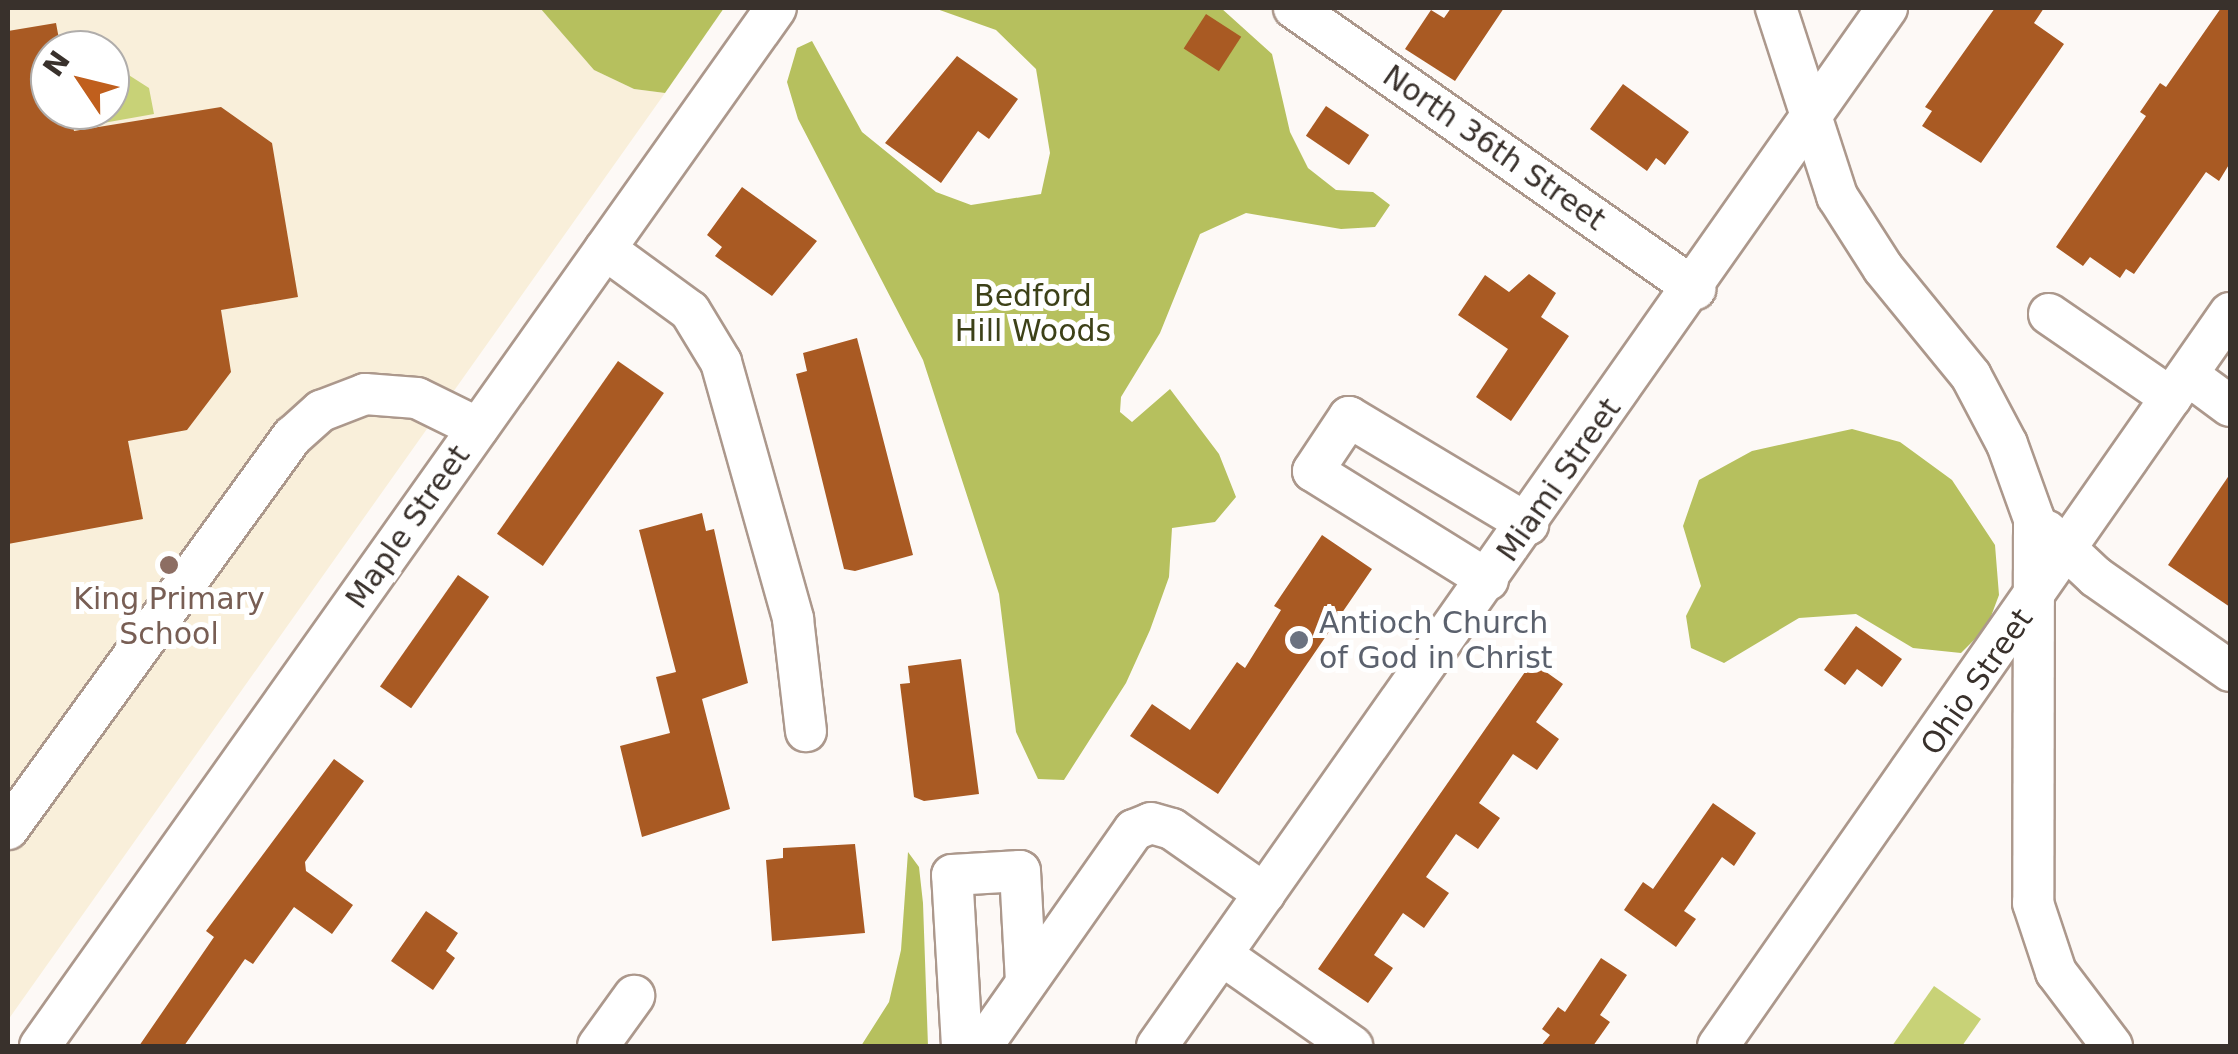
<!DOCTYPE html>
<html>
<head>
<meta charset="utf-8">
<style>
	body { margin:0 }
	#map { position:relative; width:2238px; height:1054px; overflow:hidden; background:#fdf9f6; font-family:"DejaVu Sans",sans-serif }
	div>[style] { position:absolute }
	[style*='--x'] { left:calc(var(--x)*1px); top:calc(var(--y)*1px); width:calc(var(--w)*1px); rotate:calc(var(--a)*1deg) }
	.education>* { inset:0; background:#f9efda }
	.green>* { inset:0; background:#c8d277 }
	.forest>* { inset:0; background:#b6c05e }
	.building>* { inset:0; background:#a95a23; transform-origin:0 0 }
	.roads { filter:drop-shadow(2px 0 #ac988c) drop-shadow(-2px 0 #ac988c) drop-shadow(0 2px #ac988c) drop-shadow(0 -2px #ac988c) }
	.minor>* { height:40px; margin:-20px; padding:0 20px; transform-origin:20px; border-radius:20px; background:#fff }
	.dots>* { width:28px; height:28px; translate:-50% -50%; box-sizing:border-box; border:5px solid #fff; border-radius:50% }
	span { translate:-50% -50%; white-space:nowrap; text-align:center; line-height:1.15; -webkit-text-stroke:10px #fff; paint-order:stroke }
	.street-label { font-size:30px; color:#39312c }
	.park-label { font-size:30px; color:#3d4118 }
	.education-label { font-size:30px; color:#785e54 }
	.worship-label { font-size:30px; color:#5b616d }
	.left { translate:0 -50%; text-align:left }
	.frame { position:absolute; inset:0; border:10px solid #39312c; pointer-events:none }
	.north { position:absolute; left:30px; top:30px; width:100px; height:100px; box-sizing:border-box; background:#fff; border:2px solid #b0adab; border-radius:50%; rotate:305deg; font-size:28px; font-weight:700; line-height:40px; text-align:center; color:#39312c }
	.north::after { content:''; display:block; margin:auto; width:35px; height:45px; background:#c05f1d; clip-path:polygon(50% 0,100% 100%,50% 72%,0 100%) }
</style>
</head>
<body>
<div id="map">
	<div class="education">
		<i style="clip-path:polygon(evenodd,8px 8px,540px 8px,594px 70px,634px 89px,665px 93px,8px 1020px,8px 8px,50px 50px,110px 50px,110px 110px,50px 110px,50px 50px)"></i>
	</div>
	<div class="green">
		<i style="clip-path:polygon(113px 65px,149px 88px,154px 114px,75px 128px,72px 110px,110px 110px)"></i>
		<i style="clip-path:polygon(1934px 986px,1981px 1019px,1962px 1046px,1892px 1046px)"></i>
	</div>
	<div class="forest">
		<i style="clip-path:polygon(540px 8px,724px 8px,665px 93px,634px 89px,594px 70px)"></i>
		<i style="clip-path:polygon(934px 8px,1221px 8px,1272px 54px,1290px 132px,1308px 168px,1336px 190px,1373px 192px,1390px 205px,1375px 227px,1341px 229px,1246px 213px,1200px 234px,1160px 333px,1121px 397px,1120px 412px,1132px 422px,1170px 389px,1219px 454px,1236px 497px,1215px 522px,1172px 528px,1169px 577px,1150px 630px,1126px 683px,1064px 780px,1038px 779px,1016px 732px,999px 594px,923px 360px,798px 119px,787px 82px,797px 48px,812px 41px,862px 132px,936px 192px,971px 205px,1041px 194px,1050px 153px,1036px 69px,996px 30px)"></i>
		<i style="clip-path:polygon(1852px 429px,1900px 442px,1952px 480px,1995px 545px,1999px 595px,1987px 627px,1961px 653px,1913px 648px,1856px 614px,1799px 618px,1724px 663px,1691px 648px,1686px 616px,1701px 586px,1683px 526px,1699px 480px,1752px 451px)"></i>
		<i style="clip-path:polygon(908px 852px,919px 867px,923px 903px,928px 1046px,861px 1046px,889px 1002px,901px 950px)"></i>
	</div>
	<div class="building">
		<i style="clip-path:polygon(1451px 8px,1504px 8px,1455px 81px,1405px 49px,1431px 10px,1444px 18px)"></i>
		<i style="clip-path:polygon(1995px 8px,2044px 8px,2034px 23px,2064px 44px,1981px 163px,1922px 126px,1932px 111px,1925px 107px)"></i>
		<i style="clip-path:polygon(2221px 8px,2230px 8px,2230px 163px,2219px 181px,2206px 172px,2134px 274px,2126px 269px,2120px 278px,2090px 257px,2083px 266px,2056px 247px,2146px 116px,2140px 112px,2160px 83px,2166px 87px)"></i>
		<i style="left:1206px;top:14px;width:42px;height:41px;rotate:33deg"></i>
		<i style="clip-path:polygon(56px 23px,61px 50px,50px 50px,50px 110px,70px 110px,74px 131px,221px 107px,272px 143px,298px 297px,221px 310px,231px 372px,187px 430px,128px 441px,143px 519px,8px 544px,8px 31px)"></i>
		<i style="clip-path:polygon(957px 56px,1018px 99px,989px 139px,978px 131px,941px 183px,885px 143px)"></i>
		<i style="clip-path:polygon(1623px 84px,1689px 132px,1665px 165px,1656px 158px,1647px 171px,1590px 129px)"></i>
		<i style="left:1326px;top:106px;width:52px;height:36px;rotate:34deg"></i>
		<i style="clip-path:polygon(742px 187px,817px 241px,772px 296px,715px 256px,722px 247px,707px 235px)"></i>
		<i style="clip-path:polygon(1529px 274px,1556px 293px,1541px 317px,1569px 336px,1511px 421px,1476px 397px,1508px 349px,1458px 315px,1485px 275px,1509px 292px)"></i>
		<i style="clip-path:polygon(857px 338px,913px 555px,855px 571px,844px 569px,796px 374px,807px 371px,803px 353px)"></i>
		<i style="left:618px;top:361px;width:56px;height:211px;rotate:35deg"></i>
		<i style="clip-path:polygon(2230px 474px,2230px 607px,2168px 565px)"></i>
		<i style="clip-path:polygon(702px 513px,706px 531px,714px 529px,748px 683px,702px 699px,730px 809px,642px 837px,620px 746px,670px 733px,656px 677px,676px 672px,639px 530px)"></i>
		<i style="clip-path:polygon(1322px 535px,1372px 569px,1218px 794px,1130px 736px,1152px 704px,1190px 730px,1237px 662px,1245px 668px,1281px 610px,1274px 606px)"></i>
		<i style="left:458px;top:575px;width:38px;height:136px;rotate:35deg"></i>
		<i style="clip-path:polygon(1856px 626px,1902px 659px,1882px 687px,1857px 669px,1845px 685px,1824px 670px)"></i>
		<i style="clip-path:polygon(961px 659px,979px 794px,924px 801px,914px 797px,900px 684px,910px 683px,908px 666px)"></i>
		<i style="clip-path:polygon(1532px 662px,1563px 684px,1536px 722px,1559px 739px,1537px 770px,1513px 754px,1479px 803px,1500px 818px,1478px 849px,1456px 834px,1426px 877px,1449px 893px,1424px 928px,1403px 913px,1374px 955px,1393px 968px,1368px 1003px,1318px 969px)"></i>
		<i style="clip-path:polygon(334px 759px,364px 781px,305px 862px,306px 871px,353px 905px,332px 934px,294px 907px,253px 964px,245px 959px,184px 1046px,139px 1046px,214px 937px,206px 931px)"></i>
		<i style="clip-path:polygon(1713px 803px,1756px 833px,1734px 866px,1722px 857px,1684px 911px,1696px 919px,1676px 947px,1624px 910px,1643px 882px,1653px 889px)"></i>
		<i style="clip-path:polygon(855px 844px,865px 933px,772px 941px,766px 860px,783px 858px,783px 848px)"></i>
		<i style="clip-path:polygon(426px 911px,458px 933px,446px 951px,455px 958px,433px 990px,391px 961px)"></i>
		<i style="clip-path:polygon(1601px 958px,1627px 975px,1600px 1015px,1610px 1022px,1593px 1046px,1541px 1046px,1550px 1035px,1542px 1029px,1558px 1007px,1565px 1012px)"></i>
	</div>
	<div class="roads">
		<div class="minor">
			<i style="--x:1294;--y:8;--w:490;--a:35"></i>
			<i style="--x:1776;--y:8;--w:198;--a:72"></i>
			<i style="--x:1837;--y:196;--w:85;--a:57.4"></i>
			<i style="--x:1883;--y:268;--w:139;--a:50.8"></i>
			<i style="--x:1971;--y:376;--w:77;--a:62.1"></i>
			<i style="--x:2007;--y:444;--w:80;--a:70.2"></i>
			<i style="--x:2034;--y:519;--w:384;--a:90.1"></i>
			<i style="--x:2033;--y:903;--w:73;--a:71.6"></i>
			<i style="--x:2056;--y:972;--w:93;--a:52.9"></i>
			<i style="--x:605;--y:249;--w:105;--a:36.1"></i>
			<i style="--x:690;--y:311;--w:60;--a:58.7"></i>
			<i style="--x:721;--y:362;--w:267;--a:74.3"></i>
			<i style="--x:793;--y:619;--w:113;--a:83.4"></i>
			<i style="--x:2049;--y:314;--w:148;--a:34.5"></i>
			<i style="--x:2188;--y:375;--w:52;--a:36.4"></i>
			<i style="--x:2047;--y:531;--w:67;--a:43.2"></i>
			<i style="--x:2096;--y:577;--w:164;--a:35"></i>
			<i style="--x:1488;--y:580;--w:206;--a:-148.1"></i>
			<i style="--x:1313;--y:471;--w:65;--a:-56.3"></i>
			<i style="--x:1349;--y:417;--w:209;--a:30.9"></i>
			<i style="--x:8;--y:829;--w:485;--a:-54.1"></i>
			<i style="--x:293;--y:436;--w:38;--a:-42"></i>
			<i style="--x:321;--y:411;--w:47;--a:-21.1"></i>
			<i style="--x:365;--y:394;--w:52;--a:4.4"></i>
			<i style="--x:417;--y:398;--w:68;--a:26.2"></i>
			<i style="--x:1222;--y:955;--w:159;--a:35"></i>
			<i style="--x:40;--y:1046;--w:1272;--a:-54.66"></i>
			<i style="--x:598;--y:1046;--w:62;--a:-54.2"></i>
			<i style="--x:962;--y:1046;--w:171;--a:-93.3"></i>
			<i style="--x:952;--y:875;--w:68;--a:-3.4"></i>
			<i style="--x:1020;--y:871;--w:111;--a:86.9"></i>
			<i style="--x:982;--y:1046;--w:264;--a:-54.9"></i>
			<i style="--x:1134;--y:830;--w:18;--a:-22"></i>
			<i style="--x:1151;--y:823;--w:22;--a:16"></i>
			<i style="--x:1172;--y:829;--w:113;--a:35"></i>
			<i style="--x:1157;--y:1046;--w:1269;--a:-54.88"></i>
			<i style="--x:1718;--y:1046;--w:894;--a:-55.07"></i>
		</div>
	</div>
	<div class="dots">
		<i style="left:169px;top:565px;background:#8d6e63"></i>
		<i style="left:1299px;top:640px;background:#6b7280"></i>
	</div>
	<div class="street-label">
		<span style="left:1494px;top:148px;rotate:35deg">North 36th Street</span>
		<span style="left:1559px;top:480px;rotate:-55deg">Miami Street</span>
		<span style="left:408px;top:527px;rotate:-55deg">Maple Street</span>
		<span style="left:1977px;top:682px;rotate:-55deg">Ohio Street</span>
	</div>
	<div class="park-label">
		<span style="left:1033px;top:313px">Bedford<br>Hill Woods</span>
	</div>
	<div class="education-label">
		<span style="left:169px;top:616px">King Primary<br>School</span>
	</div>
	<div class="worship-label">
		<span class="left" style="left:1319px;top:640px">Antioch Church<br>of God in Christ</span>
	</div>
	<div class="frame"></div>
	<div class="north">N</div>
</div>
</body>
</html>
